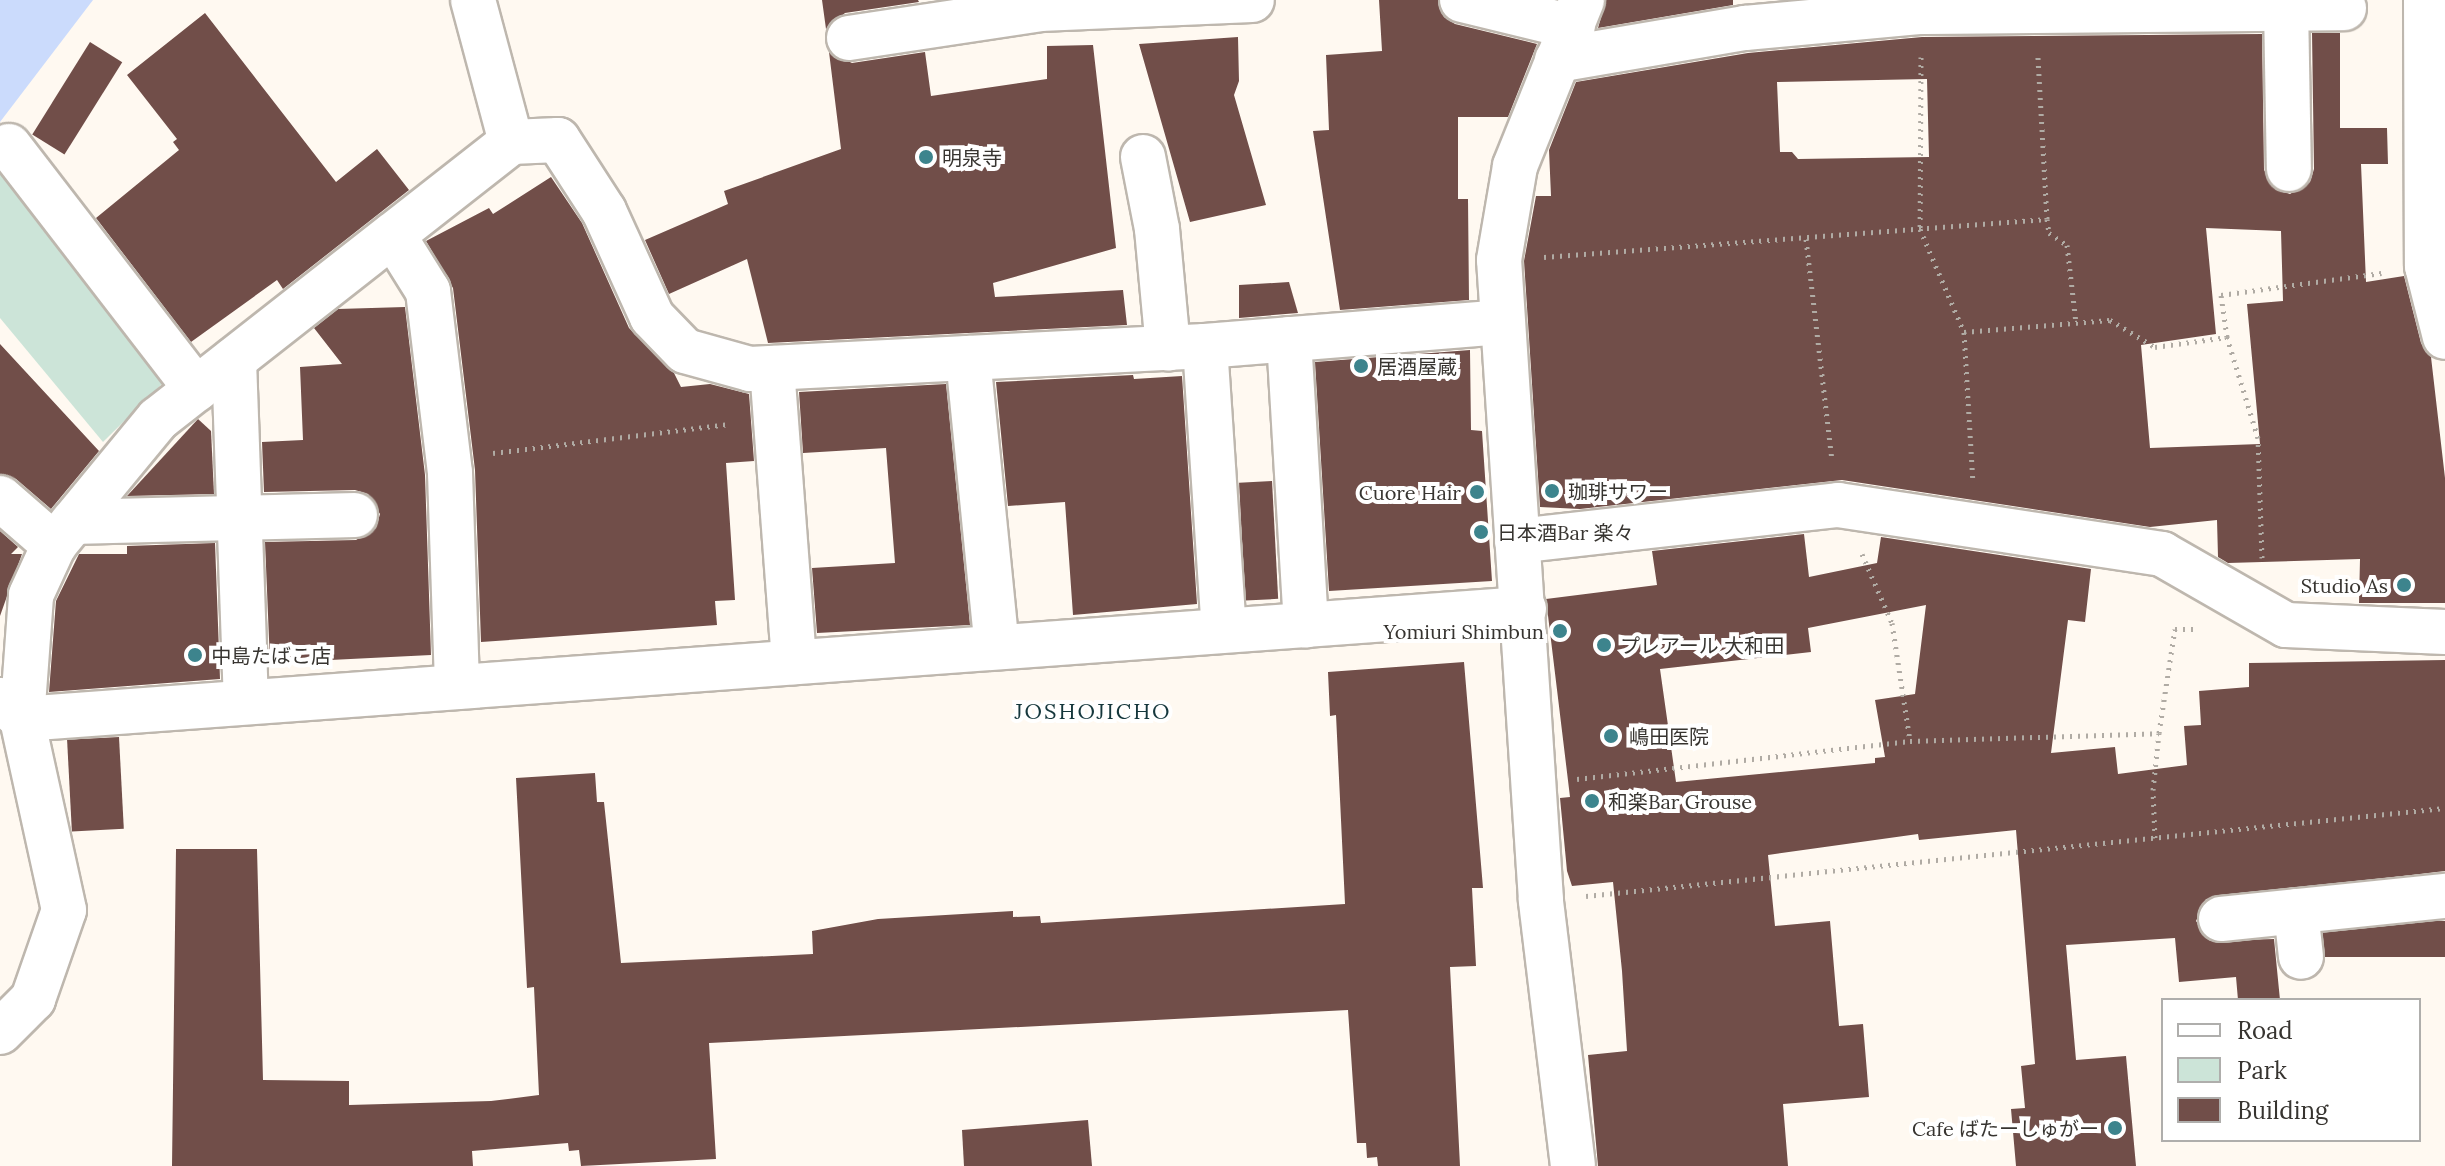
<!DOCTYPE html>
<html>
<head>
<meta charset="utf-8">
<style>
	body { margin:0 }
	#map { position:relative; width:2445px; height:1166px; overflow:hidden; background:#fff9f1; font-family:Lora,"Noto Sans JP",serif }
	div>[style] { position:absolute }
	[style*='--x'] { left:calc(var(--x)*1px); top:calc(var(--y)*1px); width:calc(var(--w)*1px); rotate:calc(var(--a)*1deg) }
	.green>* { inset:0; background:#cce4d8 }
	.water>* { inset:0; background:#cbdbfc }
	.building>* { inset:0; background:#714e49; transform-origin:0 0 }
	.path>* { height:5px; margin-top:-2.5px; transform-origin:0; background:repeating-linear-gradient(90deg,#b0aba4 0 2px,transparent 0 8px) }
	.roads { filter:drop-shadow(2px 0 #beb7ae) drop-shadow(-2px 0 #beb7ae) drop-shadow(0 2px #beb7ae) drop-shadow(0 -2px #beb7ae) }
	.minor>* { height:44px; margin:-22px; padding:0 22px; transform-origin:22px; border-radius:22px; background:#fff }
	.dots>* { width:22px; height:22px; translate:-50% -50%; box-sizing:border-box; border:4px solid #fff; border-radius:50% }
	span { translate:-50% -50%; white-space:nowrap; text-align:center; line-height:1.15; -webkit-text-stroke:8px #fff; paint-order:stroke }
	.poi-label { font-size:20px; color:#373430 }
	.left { translate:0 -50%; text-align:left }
	.right { translate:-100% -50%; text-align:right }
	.neighbourhood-label { font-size:22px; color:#15373c; letter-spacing:2px }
	.legend { position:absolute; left:2161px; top:998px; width:260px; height:144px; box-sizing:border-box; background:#fff; border:2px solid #afaeac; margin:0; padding:10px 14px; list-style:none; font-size:24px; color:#373430 }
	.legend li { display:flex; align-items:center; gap:16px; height:40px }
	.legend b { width:40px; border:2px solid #afaeac }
</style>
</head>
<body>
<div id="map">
	<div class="green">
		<i style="clip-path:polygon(0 151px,172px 374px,103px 442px,0 318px)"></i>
	</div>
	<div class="water">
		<i style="clip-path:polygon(0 0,93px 0,0 122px)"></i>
	</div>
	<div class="building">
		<i style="clip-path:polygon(822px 0,918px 0,919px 2px,845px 13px,826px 29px)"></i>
		<i style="clip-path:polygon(1379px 0,1438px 0,1444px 17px,1455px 24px,1537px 44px,1508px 117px,1458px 117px,1458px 199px,1468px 199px,1469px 300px,1340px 310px,1313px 131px,1329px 130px,1326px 55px,1382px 51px)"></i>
		<i style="clip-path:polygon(1606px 0,1733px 0,1733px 5px,1598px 28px)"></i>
		<i style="clip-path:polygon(205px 13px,336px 182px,377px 149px,409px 190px,283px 289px,277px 280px,191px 342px,96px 218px,179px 150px,173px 142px,177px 139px,127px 75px)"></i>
		<i style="clip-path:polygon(evenodd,2312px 33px,2340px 33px,2340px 128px,2387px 128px,2388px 164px,2361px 164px,2366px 282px,2404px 276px,2421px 343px,2431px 357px,2445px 478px,2445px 603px,2359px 603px,2360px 559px,2228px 563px,2218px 557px,2217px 520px,2150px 527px,1842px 480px,1580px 509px,1540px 507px,1524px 261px,1536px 196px,1551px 196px,1549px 150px,1576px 82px,1748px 53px,1922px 37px,2262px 34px,2264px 170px,2276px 190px,2290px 194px,2310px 182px,2314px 169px,2312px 33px,1927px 79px,1929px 157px,1798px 159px,1792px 152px,1780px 152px,1777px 82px,1927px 79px,2312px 33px,2206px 228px,2281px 231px,2283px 301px,2247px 304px,2260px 444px,2150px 448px,2141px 345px,2216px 334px,2206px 228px)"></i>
		<i style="clip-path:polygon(1238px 37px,1239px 81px,1234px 95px,1266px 205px,1190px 222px,1139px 44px)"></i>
		<i style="left:90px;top:42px;width:38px;height:109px;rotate:32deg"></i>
		<i style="clip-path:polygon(1093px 45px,1116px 248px,993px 283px,995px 297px,1123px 290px,1127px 325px,768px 343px,747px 259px,669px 294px,645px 240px,728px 204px,724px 191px,841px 149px,829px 52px,852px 63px,925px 52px,931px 96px,1047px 79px,1047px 46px)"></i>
		<i style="clip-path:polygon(551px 177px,582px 223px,629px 328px,674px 373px,681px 387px,710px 384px,749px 394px,754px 461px,726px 463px,735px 600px,715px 601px,717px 625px,481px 642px,475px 470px,453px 288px,426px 241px,489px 208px,493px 214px)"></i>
		<i style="clip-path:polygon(1289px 282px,1298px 313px,1239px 318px,1239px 285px)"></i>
		<i style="clip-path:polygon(405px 307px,425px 475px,431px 655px,270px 663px,265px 542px,356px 540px,376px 528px,380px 514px,368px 494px,355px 490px,264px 492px,262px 442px,303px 440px,300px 367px,342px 364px,314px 328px,338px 309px)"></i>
		<i style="clip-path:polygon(0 344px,99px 451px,51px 509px,16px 479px,0 474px)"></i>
		<i style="clip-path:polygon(1470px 350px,1471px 430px,1482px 431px,1492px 581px,1329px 591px,1315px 362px)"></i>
		<i style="clip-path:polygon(1133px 375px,1134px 379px,1182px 376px,1197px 604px,1073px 615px,1065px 502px,1008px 506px,996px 382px)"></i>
		<i style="clip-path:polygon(946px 384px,970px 625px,817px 633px,812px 568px,895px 563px,886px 448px,803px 453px,799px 392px)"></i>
		<i style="clip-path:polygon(198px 419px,211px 431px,214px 494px,127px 496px)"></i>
		<i style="left:1272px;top:481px;width:118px;height:33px;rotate:87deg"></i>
		<i style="clip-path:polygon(0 531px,18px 547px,11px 554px,22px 554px,0 616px)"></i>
		<i style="clip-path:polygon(evenodd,1804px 534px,1809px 577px,1877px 563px,1881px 537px,2091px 569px,2085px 622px,2068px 620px,2051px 753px,2115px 747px,2118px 774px,2187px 765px,2184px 726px,2201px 725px,2199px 691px,2249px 687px,2249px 663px,2445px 660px,2445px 871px,2206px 899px,2196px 921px,2210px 941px,2274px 939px,2280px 1000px,2238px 1000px,2236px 977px,2179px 982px,2175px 938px,2066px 945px,2076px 1060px,2126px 1056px,2136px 1166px,2016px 1166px,2011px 1109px,2025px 1108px,2021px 1066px,2035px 1064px,2016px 830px,1919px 840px,1918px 834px,1768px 855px,1775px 926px,1830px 921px,1839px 1026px,1863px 1024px,1869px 1097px,1783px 1104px,1788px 1166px,1598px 1166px,1588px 1055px,1627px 1051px,1622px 971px,1613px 882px,1572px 886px,1567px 871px,1560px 798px,1570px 797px,1546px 599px,1657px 585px,1652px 551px,1804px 534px,1926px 605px,1915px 694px,1875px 700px,1885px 757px,1875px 758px,1875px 763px,1676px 782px,1660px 669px,1811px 652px,1808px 628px,1926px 605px)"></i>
		<i style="clip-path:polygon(215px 543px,220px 679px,49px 692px,56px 601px,79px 554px,127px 554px,127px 546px)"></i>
		<i style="clip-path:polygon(1464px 662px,1483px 888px,1472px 888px,1476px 966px,1450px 967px,1460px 1166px,1378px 1166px,1377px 1157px,1367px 1158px,1366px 1143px,1357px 1143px,1348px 1010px,709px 1043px,716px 1159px,581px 1166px,579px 1150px,569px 1151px,568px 1143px,472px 1151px,473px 1166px,172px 1166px,176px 849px,257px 849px,263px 1080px,349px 1081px,349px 1105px,491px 1101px,539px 1095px,534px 987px,527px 988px,516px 778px,595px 773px,597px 802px,604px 802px,621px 963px,813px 954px,812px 931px,878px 919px,1013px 911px,1013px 917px,1040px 916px,1041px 923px,1345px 904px,1336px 715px,1330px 716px,1328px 672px)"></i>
		<i style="left:119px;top:737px;width:92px;height:52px;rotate:87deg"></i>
		<i style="left:2445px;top:921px;width:36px;height:122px;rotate:90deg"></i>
		<i style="clip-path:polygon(1088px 1120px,1092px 1166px,964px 1166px,962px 1130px)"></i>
	</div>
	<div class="path">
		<i style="--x:1921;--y:57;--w:172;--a:90.3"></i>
		<i style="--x:1920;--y:229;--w:112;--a:66.9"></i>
		<i style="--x:1964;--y:332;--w:150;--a:86.6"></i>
		<i style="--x:2047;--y:219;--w:14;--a:82"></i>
		<i style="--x:2049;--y:233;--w:22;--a:34"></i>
		<i style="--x:2067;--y:245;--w:79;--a:83.4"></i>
		<i style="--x:1806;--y:239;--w:223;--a:83.3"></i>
		<i style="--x:1544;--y:257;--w:504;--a:-4.32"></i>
		<i style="--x:2047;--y:219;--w:162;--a:-93.2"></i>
		<i style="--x:1964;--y:332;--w:146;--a:-4.7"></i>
		<i style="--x:2110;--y:320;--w:52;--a:31"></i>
		<i style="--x:2155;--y:347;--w:73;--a:-7.9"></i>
		<i style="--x:493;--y:453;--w:238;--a:-7"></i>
		<i style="--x:1862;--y:554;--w:75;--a:66.5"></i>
		<i style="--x:1892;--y:623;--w:119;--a:81.3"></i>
		<i style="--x:2262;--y:558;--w:120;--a:-91.9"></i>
		<i style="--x:2258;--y:438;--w:106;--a:-107.1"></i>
		<i style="--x:2227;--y:337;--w:42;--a:-98.1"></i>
		<i style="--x:2221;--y:295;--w:162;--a:-7.8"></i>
		<i style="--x:1577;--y:779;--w:335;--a:-6.5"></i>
		<i style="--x:1910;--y:741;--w:249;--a:-1.8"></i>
		<i style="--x:2159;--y:733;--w:105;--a:-81.3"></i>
		<i style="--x:2175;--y:629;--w:23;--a:0"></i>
		<i style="--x:2155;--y:838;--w:48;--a:-92.4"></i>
		<i style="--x:2153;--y:790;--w:57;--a:-84"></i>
		<i style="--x:1586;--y:896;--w:863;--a:-5.85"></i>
	</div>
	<div class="roads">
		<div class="minor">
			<i style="--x:473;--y:0;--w:147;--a:75"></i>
			<i style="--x:1462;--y:0;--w:114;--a:13.7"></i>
			<i style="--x:2426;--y:0;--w:266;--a:89.8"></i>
			<i style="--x:2427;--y:266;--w:73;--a:75.8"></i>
			<i style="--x:2286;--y:5;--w:164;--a:89"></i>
			<i style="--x:849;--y:38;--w:193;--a:-8.6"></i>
			<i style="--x:1040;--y:9;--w:212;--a:-2.4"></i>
			<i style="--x:1557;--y:60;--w:191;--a:-9.7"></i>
			<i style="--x:1745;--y:28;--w:177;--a:-5.2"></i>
			<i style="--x:1921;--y:12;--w:423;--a:-0.5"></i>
			<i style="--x:9;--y:146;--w:307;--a:52.4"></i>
			<i style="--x:1143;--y:157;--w:73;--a:79"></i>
			<i style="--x:1157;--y:229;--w:120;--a:84.7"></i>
			<i style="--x:393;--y:235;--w:66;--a:58"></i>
			<i style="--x:428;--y:291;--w:183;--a:83.1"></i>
			<i style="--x:450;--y:473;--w:214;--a:88.1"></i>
			<i style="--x:1289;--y:339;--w:287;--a:86.6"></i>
			<i style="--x:1205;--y:346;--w:285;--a:86.2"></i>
			<i style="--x:968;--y:358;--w:290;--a:84.3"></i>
			<i style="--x:234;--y:360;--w:342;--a:88"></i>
			<i style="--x:772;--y:368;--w:295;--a:85.7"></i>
			<i style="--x:0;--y:498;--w:72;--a:41"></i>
			<i style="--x:73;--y:522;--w:282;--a:-1.4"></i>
			<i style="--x:1517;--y:541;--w:323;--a:-6.4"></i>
			<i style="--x:1838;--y:505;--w:328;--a:8.6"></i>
			<i style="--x:2162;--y:554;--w:143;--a:29.8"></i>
			<i style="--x:2286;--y:625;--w:159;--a:2.5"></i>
			<i style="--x:1;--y:700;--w:28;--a:42"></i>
			<i style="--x:22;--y:719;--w:1506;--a:-4.19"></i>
			<i style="--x:2296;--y:911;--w:46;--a:83.8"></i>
			<i style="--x:2221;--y:919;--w:225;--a:-5.9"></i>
			<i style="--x:0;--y:1032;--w:47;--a:-45"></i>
			<i style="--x:33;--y:999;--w:94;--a:-70.8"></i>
			<i style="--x:64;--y:910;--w:196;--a:-102.4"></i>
			<i style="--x:22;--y:719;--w:124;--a:-85.8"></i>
			<i style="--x:31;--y:595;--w:55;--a:-65.3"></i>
			<i style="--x:54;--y:545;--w:163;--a:-50.5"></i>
			<i style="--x:158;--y:419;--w:449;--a:-38.1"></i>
			<i style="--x:511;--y:142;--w:47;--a:-2.4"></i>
			<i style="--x:558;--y:140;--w:85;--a:57.1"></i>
			<i style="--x:604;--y:211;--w:116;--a:65.6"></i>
			<i style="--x:652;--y:317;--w:47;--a:45.9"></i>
			<i style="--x:685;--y:351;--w:67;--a:15.5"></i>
			<i style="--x:750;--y:369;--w:456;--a:-2.9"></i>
			<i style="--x:1205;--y:346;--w:297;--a:-4.6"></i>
			<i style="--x:1573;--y:1166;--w:268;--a:-96.9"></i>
			<i style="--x:1541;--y:900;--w:641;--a:-93.75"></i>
			<i style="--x:1499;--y:260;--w:95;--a:-80.3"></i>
			<i style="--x:1515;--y:166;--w:179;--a:-68"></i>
		</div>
	</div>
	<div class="dots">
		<i style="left:926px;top:157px;background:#3d848d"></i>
		<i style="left:1361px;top:366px;background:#3d848d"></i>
		<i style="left:1552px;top:491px;background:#3d848d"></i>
		<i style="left:1477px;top:492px;background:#3d848d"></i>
		<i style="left:1481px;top:532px;background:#3d848d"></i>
		<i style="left:2404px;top:585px;background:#3d848d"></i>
		<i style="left:1560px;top:631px;background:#3d848d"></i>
		<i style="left:1604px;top:645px;background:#3d848d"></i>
		<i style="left:195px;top:655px;background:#3d848d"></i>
		<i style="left:1611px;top:736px;background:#3d848d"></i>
		<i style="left:1592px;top:801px;background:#3d848d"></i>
		<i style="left:2115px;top:1128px;background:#3d848d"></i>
	</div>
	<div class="poi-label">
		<span class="left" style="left:942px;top:157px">明泉寺</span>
		<span class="left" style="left:1377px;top:366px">居酒屋蔵</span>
		<span class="left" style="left:1568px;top:491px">珈琲サワー</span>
		<span class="right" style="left:1461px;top:492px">Cuore Hair</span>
		<span class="left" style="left:1497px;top:532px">日本酒Bar 楽々</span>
		<span class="right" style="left:2388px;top:585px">Studio As</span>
		<span class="right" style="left:1544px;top:631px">Yomiuri Shimbun</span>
		<span class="left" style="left:1620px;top:645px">プレアール 大和田</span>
		<span class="left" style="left:211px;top:655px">中島たばこ店</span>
		<span class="left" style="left:1629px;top:736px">嶋田医院</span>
		<span class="left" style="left:1608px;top:801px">和楽Bar Grouse</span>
		<span class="right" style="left:2099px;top:1128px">Cafe ばたーしゅがー</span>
	</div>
	<div class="neighbourhood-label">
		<span style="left:1093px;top:712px">JOSHOJICHO</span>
	</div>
	<ul class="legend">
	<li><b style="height:10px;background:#fff"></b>Road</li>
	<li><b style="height:22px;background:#cce4d8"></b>Park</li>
	<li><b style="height:22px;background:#714e49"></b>Building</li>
	</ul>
</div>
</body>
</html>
